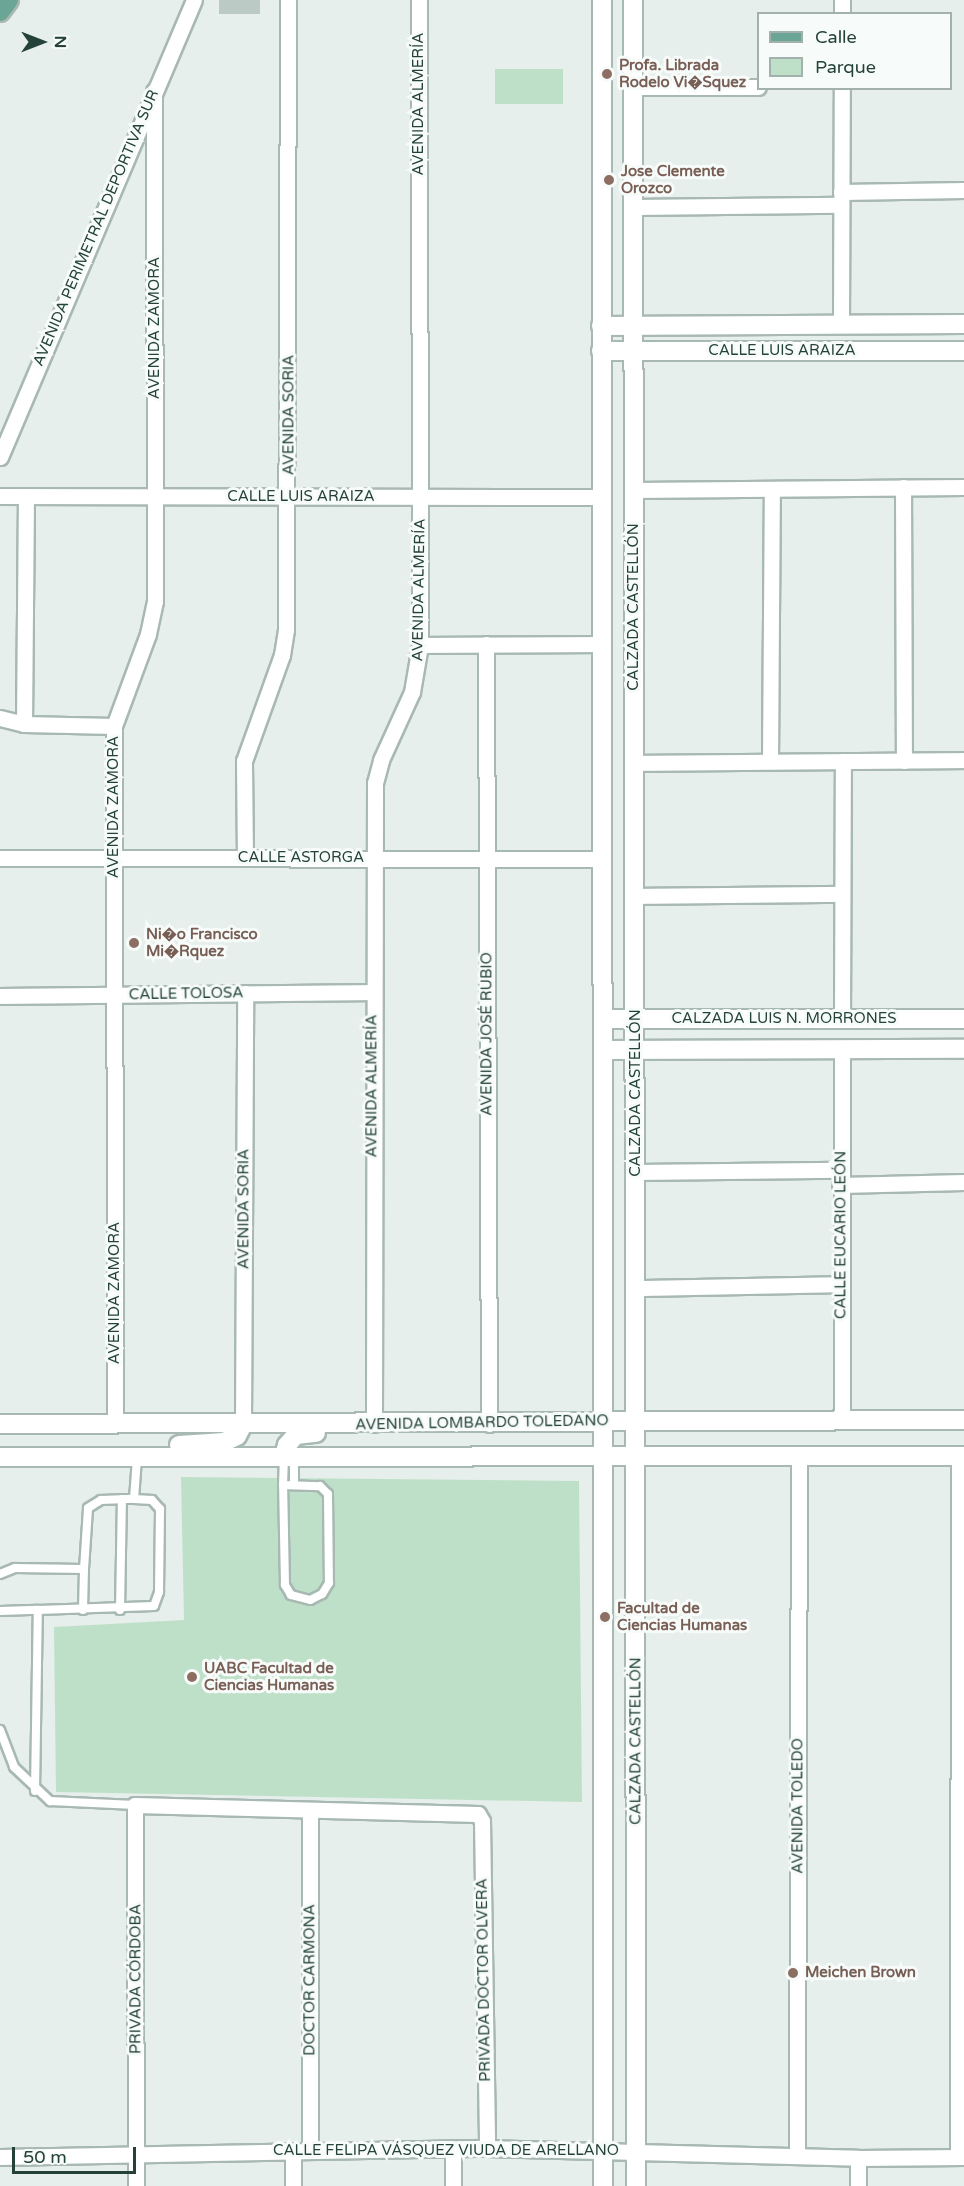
<!DOCTYPE html>
<html>
<head>
<meta charset="utf-8">
<style>
	body { margin:0 }
	#map { position:relative; width:964px; height:2186px; overflow:hidden; background:#e6efeb; font-family:"Varela Round",sans-serif }
	div>[style] { position:absolute }
	[style*='--x'] { left:calc(var(--x)*1px); top:calc(var(--y)*1px); width:calc(var(--w)*1px); rotate:calc(var(--a)*1deg) }
	.green>* { inset:0; background:#bfe0c8; transform-origin:0 0 }
	.building>* { inset:0; background:#bbcac4; transform-origin:0 0 }
	.roads { filter:drop-shadow(2px 0 #a8b8b2) drop-shadow(-2px 0 #a8b8b2) drop-shadow(0 2px #a8b8b2) drop-shadow(0 -2px #a8b8b2) }
	.lane>* { height:8px; margin:-4px; padding:0 4px; transform-origin:4px; border-radius:4px; background:#fff }
	.street>* { height:15px; margin:-7.5px; padding:0 7.5px; transform-origin:7.5px; border-radius:7.5px; background:#fff }
	.secondary>* { height:18px; margin:-9px; padding:0 9px; transform-origin:9px; border-radius:9px; background:#fff }
	.primary>* { height:18px; margin:-9px; padding:0 9px; transform-origin:9px; border-radius:9px; background:#6aa596 }
	.dots>* { width:16px; height:16px; translate:-50% -50%; box-sizing:border-box; border:3px solid #f7fbf9; border-radius:50% }
	span { translate:-50% -50%; white-space:nowrap; text-align:center; line-height:1.15; -webkit-text-stroke:6px #f7fbf9; paint-order:stroke }
	.education-label { font-size:15px; color:#785e54; font-weight:700 }
	.left { translate:0 -50%; text-align:left }
	.street-label { font-size:15px; color:#24423a }
	.legend { position:absolute; left:757px; top:12px; width:195px; height:78px; box-sizing:border-box; background:#f7fbf9; border:2px solid #a3b1ad; margin:0; padding:8px 10px; list-style:none; font-size:18px; color:#24423a }
	.legend li { display:flex; align-items:center; gap:12px; height:30px }
	.legend b { width:30px; border:2px solid #a3b1ad }
	.north { position:absolute; left:12px; top:12px; width:60px; height:60px; -webkit-text-stroke:4px #f7fbf9; paint-order:stroke; rotate:90deg; font-size:16px; font-weight:700; line-height:24px; text-align:center; color:#24423a }
	.north::after { content:''; display:block; margin:auto; width:21px; height:27px; background:#24423a; clip-path:polygon(50% 0,100% 100%,50% 72%,0 100%) }
	.scale { position:absolute; left:12px; top:2147px; width:124px; height:27px; box-sizing:border-box; border:3px solid #24423a; border-top:0; padding-left:8px; font-size:18px; line-height:21px; white-space:nowrap; color:#24423a; -webkit-text-stroke:4px #f7fbf9; paint-order:stroke }
</style>
</head>
<body>
<div id="map">
	<div class="green">
		<i style="left:563px;top:69px;width:35px;height:68px;rotate:90deg"></i>
		<i style="clip-path:polygon(181px 1477px,579px 1481px,582px 1802px,56px 1792px,54px 1627px,184px 1620px)"></i>
	</div>
	<div class="building">
		<i style="left:219px;top:0;width:41px;height:14px"></i>
	</div>
	<div class="roads">
		<div class="lane">
			<i style="--x:283;--y:1485;--w:37;--a:2"></i>
			<i style="--x:320;--y:1486;--w:11;--a:45"></i>
			<i style="--x:328;--y:1494;--w:89;--a:89.4"></i>
			<i style="--x:329;--y:1583;--w:13;--a:122"></i>
			<i style="--x:322;--y:1594;--w:13;--a:153"></i>
			<i style="--x:310;--y:1600;--w:20;--a:-165"></i>
			<i style="--x:291;--y:1595;--w:12;--a:-121"></i>
			<i style="--x:285;--y:1585;--w:100;--a:-91.1"></i>
			<i style="--x:283;--y:1485;--w:27;--a:-88"></i>
			<i style="--x:294;--y:1485;--w:28;--a:-90"></i>
			<i style="--x:0;--y:1574;--w:16;--a:-22"></i>
			<i style="--x:15;--y:1568;--w:69;--a:0.8"></i>
			<i style="--x:84;--y:1569;--w:61;--a:-86.2"></i>
			<i style="--x:88;--y:1508;--w:15;--a:-32"></i>
			<i style="--x:101;--y:1500;--w:33;--a:-2"></i>
			<i style="--x:134;--y:1499;--w:41;--a:-85.8"></i>
			<i style="--x:83;--y:1610;--w:41;--a:-88.6"></i>
			<i style="--x:120;--y:1610;--w:111;--a:-89"></i>
			<i style="--x:0;--y:1611;--w:38;--a:-2"></i>
			<i style="--x:0;--y:1730;--w:40;--a:69"></i>
			<i style="--x:14;--y:1767;--w:50;--a:43.4"></i>
			<i style="--x:50;--y:1801;--w:85;--a:2.7"></i>
			<i style="--x:35;--y:1791;--w:181;--a:-89.1"></i>
			<i style="--x:38;--y:1610;--w:116;--a:-2"></i>
			<i style="--x:154;--y:1606;--w:15;--a:-70"></i>
			<i style="--x:159;--y:1592;--w:83;--a:-89.3"></i>
			<i style="--x:160;--y:1509;--w:12;--a:-132"></i>
			<i style="--x:152;--y:1500;--w:18;--a:-177"></i>
		</div>
		<div class="street">
			<i style="--x:842;--y:14;--w:14;--a:-90"></i>
			<i style="--x:633;--y:87;--w:125;--a:0"></i>
			<i style="--x:841;--y:192;--w:123;--a:-0.9"></i>
			<i style="--x:633;--y:207;--w:208;--a:-0.6"></i>
			<i style="--x:841;--y:325;--w:237;--a:-89.8"></i>
			<i style="--x:0;--y:457;--w:496;--a:-67"></i>
			<i style="--x:903;--y:487;--w:274;--a:89.8"></i>
			<i style="--x:634;--y:490;--w:330;--a:-0.5"></i>
			<i style="--x:0;--y:496;--w:601;--a:0.1"></i>
			<i style="--x:486;--y:644;--w:780;--a:89.78"></i>
			<i style="--x:420;--y:645;--w:182;--a:-0.3"></i>
			<i style="--x:0;--y:718;--w:25;--a:14"></i>
			<i style="--x:24;--y:724;--w:90;--a:1.3"></i>
			<i style="--x:24;--y:724;--w:228;--a:-89.5"></i>
			<i style="--x:770;--y:761;--w:272;--a:-89.6"></i>
			<i style="--x:634;--y:763;--w:330;--a:-0.5"></i>
			<i style="--x:0;--y:858;--w:603;--a:0.1"></i>
			<i style="--x:245;--y:858;--w:97;--a:-90.6"></i>
			<i style="--x:244;--y:761;--w:113;--a:-70.3"></i>
			<i style="--x:282;--y:655;--w:26;--a:-81"></i>
			<i style="--x:286;--y:629;--w:629;--a:-89.82"></i>
			<i style="--x:635;--y:896;--w:207;--a:-0.6"></i>
			<i style="--x:0;--y:996;--w:372;--a:-0.6"></i>
			<i style="--x:842;--y:1020;--w:259;--a:-89.8"></i>
			<i style="--x:636;--y:1172;--w:204;--a:-0.6"></i>
			<i style="--x:840;--y:1185;--w:124;--a:-1.4"></i>
			<i style="--x:637;--y:1288;--w:204;--a:-1.1"></i>
			<i style="--x:842;--y:1420;--w:370;--a:-90"></i>
			<i style="--x:115;--y:1422;--w:696;--a:-90.08"></i>
			<i style="--x:114;--y:726;--w:98;--a:-69.7"></i>
			<i style="--x:148;--y:634;--w:34;--a:-78"></i>
			<i style="--x:155;--y:601;--w:510;--a:-90.11"></i>
			<i style="--x:243;--y:1424;--w:431;--a:-89.7"></i>
			<i style="--x:374;--y:1424;--w:641;--a:-89.91"></i>
			<i style="--x:375;--y:783;--w:24;--a:-75"></i>
			<i style="--x:381;--y:760;--w:75;--a:-65.5"></i>
			<i style="--x:412;--y:692;--w:48;--a:-80.3"></i>
			<i style="--x:420;--y:645;--w:645;--a:-90.09"></i>
			<i style="--x:310;--y:1810;--w:340;--a:90"></i>
			<i style="--x:293;--y:2151;--w:35;--a:90"></i>
			<i style="--x:797;--y:2156;--w:700;--a:-89.84"></i>
			<i style="--x:0;--y:2157;--w:487;--a:-1.1"></i>
			<i style="--x:487;--y:2148;--w:371;--a:1.5"></i>
			<i style="--x:858;--y:2158;--w:106;--a:-0.5"></i>
			<i style="--x:958;--y:2157;--w:701;--a:-89.92"></i>
			<i style="--x:858;--y:2158;--w:28;--a:90"></i>
			<i style="--x:136;--y:2186;--w:381;--a:-90.2"></i>
			<i style="--x:135;--y:1805;--w:343;--a:1.5"></i>
			<i style="--x:478;--y:1814;--w:8;--a:60"></i>
			<i style="--x:482;--y:1821;--w:327;--a:89.1"></i>
			<i style="--x:453;--y:2186;--w:37;--a:-90"></i>
		</div>
		<div class="secondary">
			<i style="--x:602;--y:0;--w:2186;--a:89.97"></i>
			<i style="--x:633;--y:0;--w:2186;--a:89.92"></i>
			<i style="--x:601;--y:326;--w:363;--a:-0.3"></i>
			<i style="--x:601;--y:351;--w:363;--a:0"></i>
			<i style="--x:604;--y:1019;--w:360;--a:0"></i>
			<i style="--x:604;--y:1050;--w:360;--a:-0.2"></i>
			<i style="--x:0;--y:1424;--w:964;--a:-0.24"></i>
			<i style="--x:179;--y:1445;--w:45;--a:-3.8"></i>
			<i style="--x:224;--y:1442;--w:14;--a:-25"></i>
			<i style="--x:237;--y:1436;--w:13;--a:-63"></i>
			<i style="--x:284;--y:1456;--w:11;--a:-75"></i>
			<i style="--x:287;--y:1445;--w:13;--a:-48"></i>
			<i style="--x:296;--y:1435;--w:20;--a:-6"></i>
			<i style="--x:0;--y:1457;--w:964;--a:-0.06"></i>
		</div>
		<div class="primary">
			<i style="--x:0;--y:12;--w:15;--a:-53"></i>
		</div>
	</div>
	<div class="dots">
		<i style="left:607px;top:74px;background:#8d6e63"></i>
		<i style="left:609px;top:180px;background:#8d6e63"></i>
		<i style="left:134px;top:943px;background:#8d6e63"></i>
		<i style="left:605px;top:1617px;background:#8d6e63"></i>
		<i style="left:192px;top:1677px;background:#8d6e63"></i>
		<i style="left:793px;top:1973px;background:#8d6e63"></i>
	</div>
	<div class="education-label">
		<span class="left" style="left:619px;top:74px">Profa. Librada<br>Rodelo Vi�Squez</span>
		<span class="left" style="left:621px;top:180px">Jose Clemente<br>Orozco</span>
		<span class="left" style="left:146px;top:943px">Ni�o Francisco<br>Mi�Rquez</span>
		<span class="left" style="left:617px;top:1617px">Facultad de<br>Ciencias Humanas</span>
		<span class="left" style="left:204px;top:1677px">UABC Facultad de<br>Ciencias Humanas</span>
		<span class="left" style="left:805px;top:1973px">Meichen Brown</span>
	</div>
	<div class="street-label">
		<span style="left:419px;top:104px;rotate:-90deg">AVENIDA ALMERÍA</span>
		<span style="left:96px;top:228px;rotate:-67deg">AVENIDA PERIMETRAL DEPORTIVA SUR</span>
		<span style="left:155px;top:328px;rotate:-90deg">AVENIDA ZAMORA</span>
		<span style="left:782px;top:351px">CALLE LUIS ARAIZA</span>
		<span style="left:289px;top:415px;rotate:-90deg">AVENIDA SORIA</span>
		<span style="left:301px;top:497px">CALLE LUIS ARAIZA</span>
		<span style="left:419px;top:590px;rotate:-89deg">AVENIDA ALMERÍA</span>
		<span style="left:634px;top:607px;rotate:-90deg">CALZADA CASTELLÓN</span>
		<span style="left:114px;top:807px;rotate:-90deg">AVENIDA ZAMORA</span>
		<span style="left:301px;top:858px">CALLE ASTORGA</span>
		<span style="left:186px;top:994px;rotate:-1deg">CALLE TOLOSA</span>
		<span style="left:784px;top:1019px">CALZADA LUIS N. MORRONES</span>
		<span style="left:487px;top:1034px;rotate:-90deg">AVENIDA JOSÉ RUBIO</span>
		<span style="left:372px;top:1086px;rotate:-90deg">AVENIDA ALMERÍA</span>
		<span style="left:636px;top:1093px;rotate:-90deg">CALZADA CASTELLÓN</span>
		<span style="left:244px;top:1209px;rotate:-90deg">AVENIDA SORIA</span>
		<span style="left:841px;top:1235px;rotate:-90deg">CALLE EUCARIO LEÓN</span>
		<span style="left:115px;top:1293px;rotate:-90deg">AVENIDA ZAMORA</span>
		<span style="left:482px;top:1423px;rotate:-1deg">AVENIDA LOMBARDO TOLEDANO</span>
		<span style="left:636px;top:1741px;rotate:-90deg">CALZADA CASTELLÓN</span>
		<span style="left:798px;top:1806px;rotate:-90deg">AVENIDA TOLEDO</span>
		<span style="left:136px;top:1979px;rotate:-90deg">PRIVADA CÓRDOBA</span>
		<span style="left:310px;top:1980px;rotate:-90deg">DOCTOR CARMONA</span>
		<span style="left:484px;top:1980px;rotate:-91deg">PRIVADA DOCTOR OLVERA</span>
		<span style="left:446px;top:2151px">CALLE FELIPA VÁSQUEZ VIUDA DE ARELLANO</span>
	</div>
	<ul class="legend">
	<li><b style="height:8px;background:#6aa596"></b>Calle</li>
	<li><b style="height:16px;background:#bfe0c8"></b>Parque</li>
	</ul>
	<div class="north">N</div>
	<div class="scale">50 m</div>
</div>
</body>
</html>
